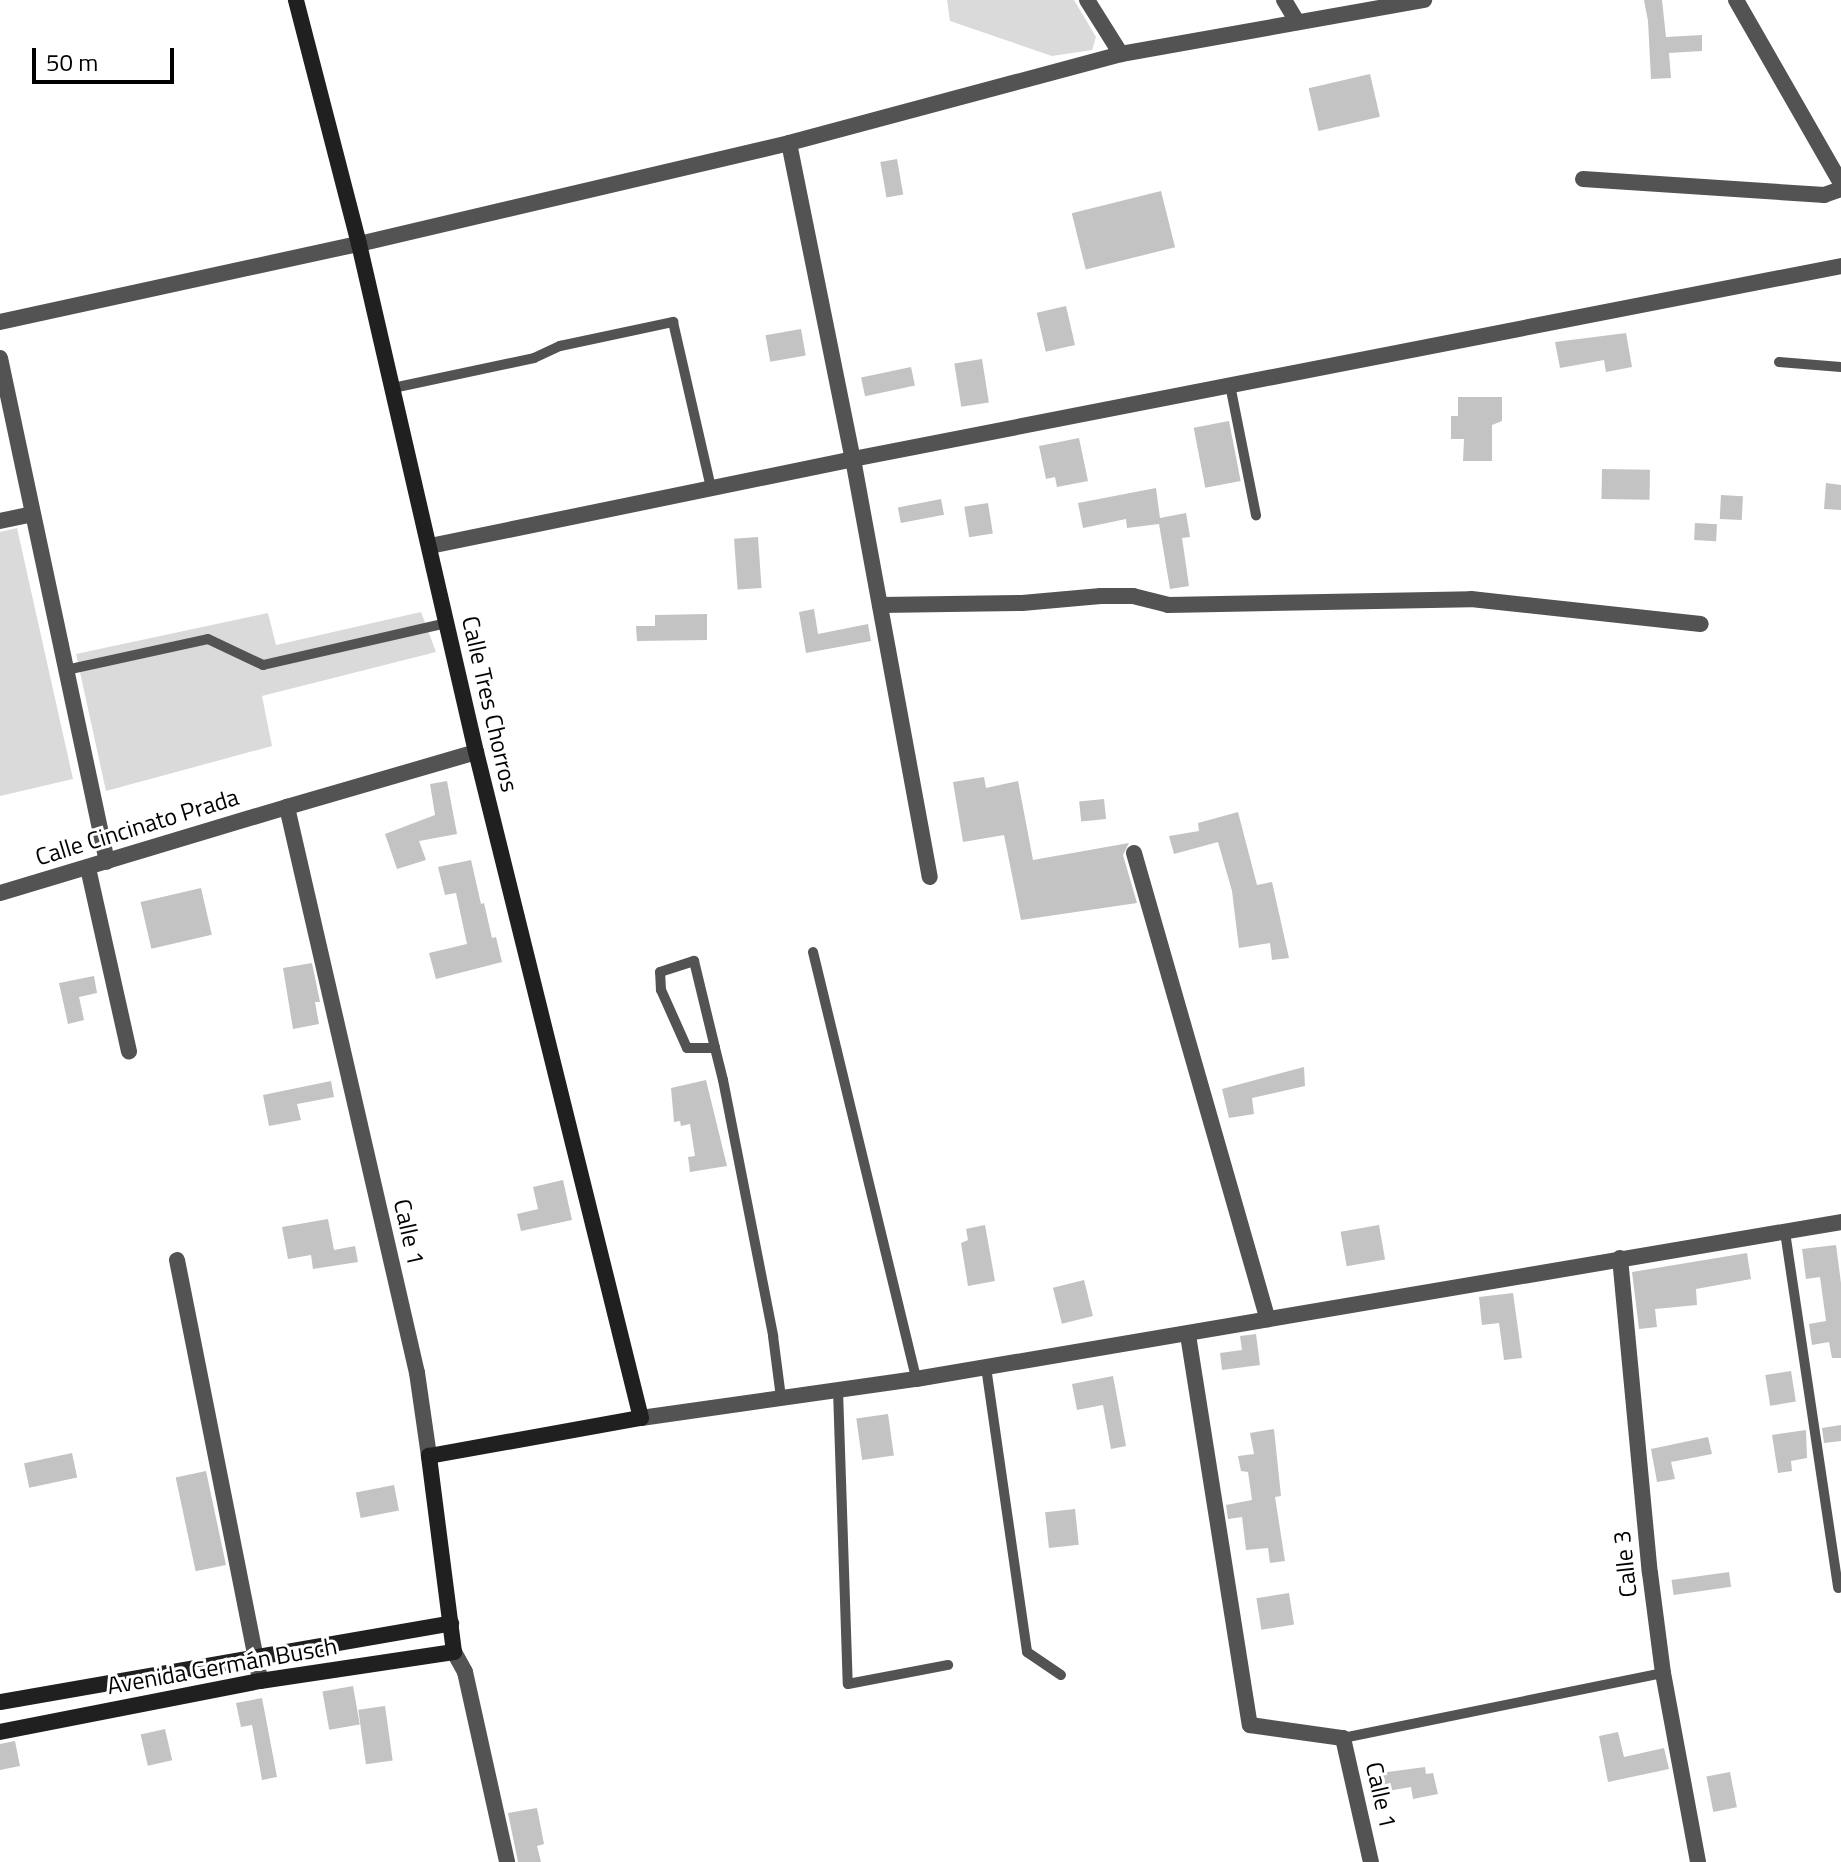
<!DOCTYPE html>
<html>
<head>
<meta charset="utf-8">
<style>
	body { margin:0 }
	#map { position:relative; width:1841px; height:1862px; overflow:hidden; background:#fff; font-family:"Titillium Web",sans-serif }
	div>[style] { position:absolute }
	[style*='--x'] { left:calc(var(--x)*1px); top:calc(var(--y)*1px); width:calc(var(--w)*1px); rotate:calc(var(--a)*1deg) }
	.green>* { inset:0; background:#dadada }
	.building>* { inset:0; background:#c3c3c3; transform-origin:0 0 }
	.service>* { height:10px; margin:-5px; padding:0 5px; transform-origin:5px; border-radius:5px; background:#535353 }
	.minor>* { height:16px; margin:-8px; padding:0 8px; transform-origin:8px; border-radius:8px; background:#535353 }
	.tertiary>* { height:16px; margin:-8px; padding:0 8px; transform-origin:8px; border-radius:8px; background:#535353 }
	.secondary>* { height:16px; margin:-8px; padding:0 8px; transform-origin:8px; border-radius:8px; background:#202020 }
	span { translate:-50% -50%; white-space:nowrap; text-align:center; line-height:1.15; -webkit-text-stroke:6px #fff; paint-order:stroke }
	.street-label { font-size:24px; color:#000 }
	.scale { position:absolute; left:32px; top:48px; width:142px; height:36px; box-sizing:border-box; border:4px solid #000; border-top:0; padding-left:10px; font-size:24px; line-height:28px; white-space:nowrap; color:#000; -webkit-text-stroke:6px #fff; paint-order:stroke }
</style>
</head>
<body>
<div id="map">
	<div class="green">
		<i style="clip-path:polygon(947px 0,1074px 0,1096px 37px,1092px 50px,1052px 56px,950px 21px)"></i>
		<i style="clip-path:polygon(17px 528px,73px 779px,0 796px,0 532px)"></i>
		<i style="clip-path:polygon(421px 612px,436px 652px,262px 696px,272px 746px,106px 791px,76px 654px,268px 613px,276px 645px)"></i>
	</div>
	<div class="building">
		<i style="clip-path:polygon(1644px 0,1662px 0,1666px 37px,1702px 35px,1702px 51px,1669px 53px,1671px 78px,1651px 79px,1648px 21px)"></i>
		<i style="left:1370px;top:74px;width:44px;height:63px;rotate:77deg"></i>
		<i style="left:897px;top:159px;width:36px;height:17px;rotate:80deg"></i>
		<i style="left:1161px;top:191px;width:58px;height:92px;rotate:76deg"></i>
		<i style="left:1066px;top:306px;width:40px;height:30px;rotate:77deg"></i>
		<i style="left:801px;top:329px;width:27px;height:36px;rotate:80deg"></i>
		<i style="clip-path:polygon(1626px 333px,1632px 367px,1606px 372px,1604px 360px,1560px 368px,1555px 342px)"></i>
		<i style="left:982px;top:359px;width:44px;height:28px;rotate:81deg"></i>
		<i style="left:911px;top:367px;width:19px;height:51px;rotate:78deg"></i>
		<i style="clip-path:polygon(1458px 397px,1502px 397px,1502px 421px,1492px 425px,1492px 461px,1463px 461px,1464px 439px,1451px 439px,1451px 416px,1458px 416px)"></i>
		<i style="left:1229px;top:421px;width:61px;height:36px;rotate:79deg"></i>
		<i style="clip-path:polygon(1079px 438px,1088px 481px,1057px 487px,1055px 477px,1046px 479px,1039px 446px)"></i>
		<i style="left:1602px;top:469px;width:48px;height:30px;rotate:1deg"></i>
		<i style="clip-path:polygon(1826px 483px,1841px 485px,1841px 510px,1824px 509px)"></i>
		<i style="clip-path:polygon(1156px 488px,1160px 518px,1186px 513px,1190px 537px,1182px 538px,1189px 586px,1170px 589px,1159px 524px,1127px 528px,1126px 519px,1083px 528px,1078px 503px)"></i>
		<i style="left:1721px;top:495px;width:22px;height:24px;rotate:3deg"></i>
		<i style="left:941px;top:499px;width:16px;height:44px;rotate:79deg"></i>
		<i style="left:988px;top:503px;width:31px;height:24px;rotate:81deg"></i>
		<i style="left:1695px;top:523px;width:22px;height:17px;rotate:3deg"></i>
		<i style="left:758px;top:537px;width:51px;height:24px;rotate:86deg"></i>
		<i style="clip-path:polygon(814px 609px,818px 634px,868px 624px,871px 641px,806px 653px,799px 612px)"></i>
		<i style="clip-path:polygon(707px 614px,707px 640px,637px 641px,636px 626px,655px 626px,655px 615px)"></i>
		<i style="clip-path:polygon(984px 777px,986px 788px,1018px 781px,1033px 860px,1129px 843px,1123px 855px,1137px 903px,1021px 920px,1004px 835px,963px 842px,953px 782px)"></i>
		<i style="clip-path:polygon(447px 781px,457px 834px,419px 841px,426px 860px,397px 869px,385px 834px,435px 815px,430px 784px)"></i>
		<i style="left:1104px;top:799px;width:20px;height:25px;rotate:84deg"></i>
		<i style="clip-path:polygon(1238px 812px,1257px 885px,1272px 882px,1289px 958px,1272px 960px,1270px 943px,1239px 948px,1232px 891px,1218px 842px,1174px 854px,1169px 836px,1199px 831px,1198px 823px)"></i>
		<i style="clip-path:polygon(471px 860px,481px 904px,484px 903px,492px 938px,496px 937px,502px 962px,436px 979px,429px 953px,467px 944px,456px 893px,445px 895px,438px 867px)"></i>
		<i style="left:201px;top:888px;width:48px;height:62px;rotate:77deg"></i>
		<i style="clip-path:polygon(312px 963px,320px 1002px,315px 1002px,319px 1024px,293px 1029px,283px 968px)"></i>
		<i style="clip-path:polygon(94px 976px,97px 993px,79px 997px,84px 1020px,68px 1024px,59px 983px)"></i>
		<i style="clip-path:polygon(1304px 1067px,1305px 1086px,1252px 1098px,1254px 1114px,1229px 1118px,1222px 1089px)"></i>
		<i style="clip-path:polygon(706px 1080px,727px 1166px,690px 1172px,688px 1157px,695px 1156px,690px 1124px,681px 1126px,680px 1121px,674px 1122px,671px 1088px)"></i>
		<i style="clip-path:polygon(331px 1081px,334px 1097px,297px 1104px,301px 1120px,269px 1126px,263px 1095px)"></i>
		<i style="clip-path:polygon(563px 1180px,572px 1220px,521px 1231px,517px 1214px,538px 1209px,533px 1187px)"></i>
		<i style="clip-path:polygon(328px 1219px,334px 1250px,355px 1246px,358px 1262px,313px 1269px,311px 1255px,288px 1259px,282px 1227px)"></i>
		<i style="clip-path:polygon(985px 1225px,995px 1281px,968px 1286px,961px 1243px,968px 1240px,966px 1229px)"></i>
		<i style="left:1379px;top:1225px;width:35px;height:39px;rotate:80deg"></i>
		<i style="clip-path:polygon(1836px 1245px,1841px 1283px,1841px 1358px,1832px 1358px,1829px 1342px,1812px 1345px,1809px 1324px,1826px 1321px,1820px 1277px,1806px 1279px,1802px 1249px)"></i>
		<i style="clip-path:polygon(1747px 1253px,1751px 1279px,1696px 1289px,1697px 1305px,1655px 1309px,1657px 1327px,1639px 1329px,1632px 1272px)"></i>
		<i style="left:1084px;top:1280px;width:37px;height:32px;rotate:76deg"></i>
		<i style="clip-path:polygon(1513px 1293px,1522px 1358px,1504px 1360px,1499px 1323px,1482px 1325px,1479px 1297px)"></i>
		<i style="clip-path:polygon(1256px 1334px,1260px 1365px,1222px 1370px,1220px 1353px,1242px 1350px,1240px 1336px)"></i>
		<i style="left:1791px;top:1371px;width:31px;height:26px;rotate:81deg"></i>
		<i style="clip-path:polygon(1113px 1376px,1126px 1446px,1111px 1449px,1103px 1405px,1077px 1410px,1072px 1384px)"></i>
		<i style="left:888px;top:1414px;width:42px;height:32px;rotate:82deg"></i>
		<i style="clip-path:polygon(1841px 1425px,1841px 1441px,1824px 1443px,1822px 1428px)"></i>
		<i style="clip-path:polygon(1274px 1429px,1281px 1496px,1275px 1497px,1285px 1561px,1270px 1563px,1268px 1548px,1246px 1550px,1242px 1517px,1228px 1519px,1226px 1505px,1252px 1500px,1248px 1472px,1241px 1471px,1238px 1456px,1254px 1454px,1250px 1433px)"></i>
		<i style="clip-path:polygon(1806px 1430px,1807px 1458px,1791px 1461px,1792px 1471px,1778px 1473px,1772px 1435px)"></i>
		<i style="clip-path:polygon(1708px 1437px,1712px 1454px,1671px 1462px,1675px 1479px,1657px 1482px,1651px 1449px)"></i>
		<i style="left:72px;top:1453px;width:25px;height:49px;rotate:78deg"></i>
		<i style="left:206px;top:1471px;width:96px;height:31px;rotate:78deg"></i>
		<i style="left:394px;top:1485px;width:26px;height:39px;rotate:79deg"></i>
		<i style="left:1075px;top:1509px;width:36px;height:30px;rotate:84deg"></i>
		<i style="left:1729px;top:1572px;width:15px;height:58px;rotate:82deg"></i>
		<i style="left:1289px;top:1593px;width:32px;height:33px;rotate:81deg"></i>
		<i style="left:353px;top:1686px;width:39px;height:31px;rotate:80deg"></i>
		<i style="clip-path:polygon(262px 1698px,277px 1777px,262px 1780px,252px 1725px,241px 1727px,236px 1703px)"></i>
		<i style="left:385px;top:1706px;width:55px;height:27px;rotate:82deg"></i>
		<i style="left:165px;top:1729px;width:32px;height:25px;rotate:77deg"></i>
		<i style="clip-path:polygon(1618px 1732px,1624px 1757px,1664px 1748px,1669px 1769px,1608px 1782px,1599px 1736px)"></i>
		<i style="clip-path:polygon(15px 1741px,20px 1766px,0 1770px,0 1744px)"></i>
		<i style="clip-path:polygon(1425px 1767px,1426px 1774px,1433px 1773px,1438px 1794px,1413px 1799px,1411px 1787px,1382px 1792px,1380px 1773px)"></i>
		<i style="left:1730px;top:1772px;width:36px;height:24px;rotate:79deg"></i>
		<i style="clip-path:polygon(537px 1808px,544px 1844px,537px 1846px,541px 1862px,518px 1862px,508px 1813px)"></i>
	</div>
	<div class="service">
		<i style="--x:1779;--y:362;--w:62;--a:4.6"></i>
		<i style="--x:1230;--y:385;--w:133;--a:78.7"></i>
		<i style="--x:393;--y:388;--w:144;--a:-12"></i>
		<i style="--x:534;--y:358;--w:29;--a:-25"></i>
		<i style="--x:560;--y:346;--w:116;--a:-12"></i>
		<i style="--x:673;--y:322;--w:170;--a:77.1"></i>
		<i style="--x:66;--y:670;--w:145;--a:-12.3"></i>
		<i style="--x:208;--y:639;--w:61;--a:25.3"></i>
		<i style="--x:263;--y:665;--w:189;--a:-12.9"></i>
		<i style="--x:813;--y:952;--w:439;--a:76.4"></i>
		<i style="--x:715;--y:1048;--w:28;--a:180"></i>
		<i style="--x:687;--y:1048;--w:64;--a:-114.1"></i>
		<i style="--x:661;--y:990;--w:18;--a:-93"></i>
		<i style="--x:660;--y:972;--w:36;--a:-18"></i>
		<i style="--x:694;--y:961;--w:89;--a:76.4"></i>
		<i style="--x:715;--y:1048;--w:33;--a:76"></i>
		<i style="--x:723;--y:1080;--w:261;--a:78.9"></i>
		<i style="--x:773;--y:1336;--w:63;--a:82.6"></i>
		<i style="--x:1785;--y:1232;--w:360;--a:81.5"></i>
		<i style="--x:986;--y:1367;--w:288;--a:81.8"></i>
		<i style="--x:1027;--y:1652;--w:41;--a:34.1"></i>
		<i style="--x:838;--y:1390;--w:294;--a:88.1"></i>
		<i style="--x:848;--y:1684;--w:102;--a:-10.8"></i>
		<i style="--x:1343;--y:1738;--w:327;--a:-11.5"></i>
	</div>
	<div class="minor">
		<i style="--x:1087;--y:0;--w:64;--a:57.8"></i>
		<i style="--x:1284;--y:0;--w:26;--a:59"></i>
		<i style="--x:1736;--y:0;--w:211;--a:60.2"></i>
		<i style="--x:789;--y:143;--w:322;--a:78.6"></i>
		<i style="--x:853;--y:459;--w:425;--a:79.6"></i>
		<i style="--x:1583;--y:179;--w:242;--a:3.8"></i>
		<i style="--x:1824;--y:195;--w:18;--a:-19"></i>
		<i style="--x:0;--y:322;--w:367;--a:-12.3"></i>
		<i style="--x:359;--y:244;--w:442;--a:-13.2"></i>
		<i style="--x:789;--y:143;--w:344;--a:-15"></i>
		<i style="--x:1121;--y:54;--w:308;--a:-10.1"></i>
		<i style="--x:0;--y:358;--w:515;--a:78.01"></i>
		<i style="--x:0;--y:521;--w:33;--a:-12"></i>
		<i style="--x:430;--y:546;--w:432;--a:-11.6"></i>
		<i style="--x:853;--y:459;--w:1007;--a:-11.05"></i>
		<i style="--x:880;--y:605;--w:142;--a:-0.8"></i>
		<i style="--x:1022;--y:603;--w:79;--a:-5.1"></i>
		<i style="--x:1101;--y:596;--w:32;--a:0"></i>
		<i style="--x:1133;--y:596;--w:36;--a:14"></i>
		<i style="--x:1168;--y:605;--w:303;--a:-1.1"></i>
		<i style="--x:1471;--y:599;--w:231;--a:6.2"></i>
		<i style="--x:1134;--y:853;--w:485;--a:74"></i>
		<i style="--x:88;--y:868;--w:188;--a:77.4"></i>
		<i style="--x:0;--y:893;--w:300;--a:-16.7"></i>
		<i style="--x:1620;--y:1258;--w:316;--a:84.6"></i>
		<i style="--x:1650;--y:1573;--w:101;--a:82.6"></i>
		<i style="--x:1663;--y:1673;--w:192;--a:79.5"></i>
		<i style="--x:177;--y:1260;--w:429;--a:78.8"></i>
		<i style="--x:1188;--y:1335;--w:395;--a:81"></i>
		<i style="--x:1250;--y:1725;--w:94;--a:8"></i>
		<i style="--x:1343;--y:1738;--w:127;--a:77.3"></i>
		<i style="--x:641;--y:1418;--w:278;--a:-8.1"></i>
		<i style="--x:916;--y:1379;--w:938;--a:-9.63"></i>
		<i style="--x:429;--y:1456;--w:84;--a:-98.2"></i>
		<i style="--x:417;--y:1373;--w:581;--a:-102.94"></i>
		<i style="--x:287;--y:807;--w:197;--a:-16.2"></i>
	</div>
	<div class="tertiary">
		<i style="--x:454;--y:1652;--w:23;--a:61"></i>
		<i style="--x:465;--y:1672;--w:195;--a:77.5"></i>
	</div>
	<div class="secondary">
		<i style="--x:0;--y:1702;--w:458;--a:-9.9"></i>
		<i style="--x:0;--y:1732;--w:265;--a:-11.1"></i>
		<i style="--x:260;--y:1681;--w:196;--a:-8.5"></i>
		<i style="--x:454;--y:1652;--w:198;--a:-97.3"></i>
		<i style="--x:429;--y:1456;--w:215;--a:-10.2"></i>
		<i style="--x:641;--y:1418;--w:686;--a:-103.91"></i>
		<i style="--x:476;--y:752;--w:521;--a:-102.97"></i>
		<i style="--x:359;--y:244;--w:252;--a:-104.5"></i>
	</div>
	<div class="street-label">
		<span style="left:490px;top:704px;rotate:77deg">Calle Tres Chorros</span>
		<span style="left:137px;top:827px;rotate:-17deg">Calle Cincinato Prada</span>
		<span style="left:409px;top:1232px;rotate:77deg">Calle 1</span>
		<span style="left:1625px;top:1564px;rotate:-96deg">Calle 3</span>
		<span style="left:222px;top:1666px;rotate:-10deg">Avenida Germán Busch</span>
		<span style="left:1381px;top:1795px;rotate:77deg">Calle 1</span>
	</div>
	<div class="scale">50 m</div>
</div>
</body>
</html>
